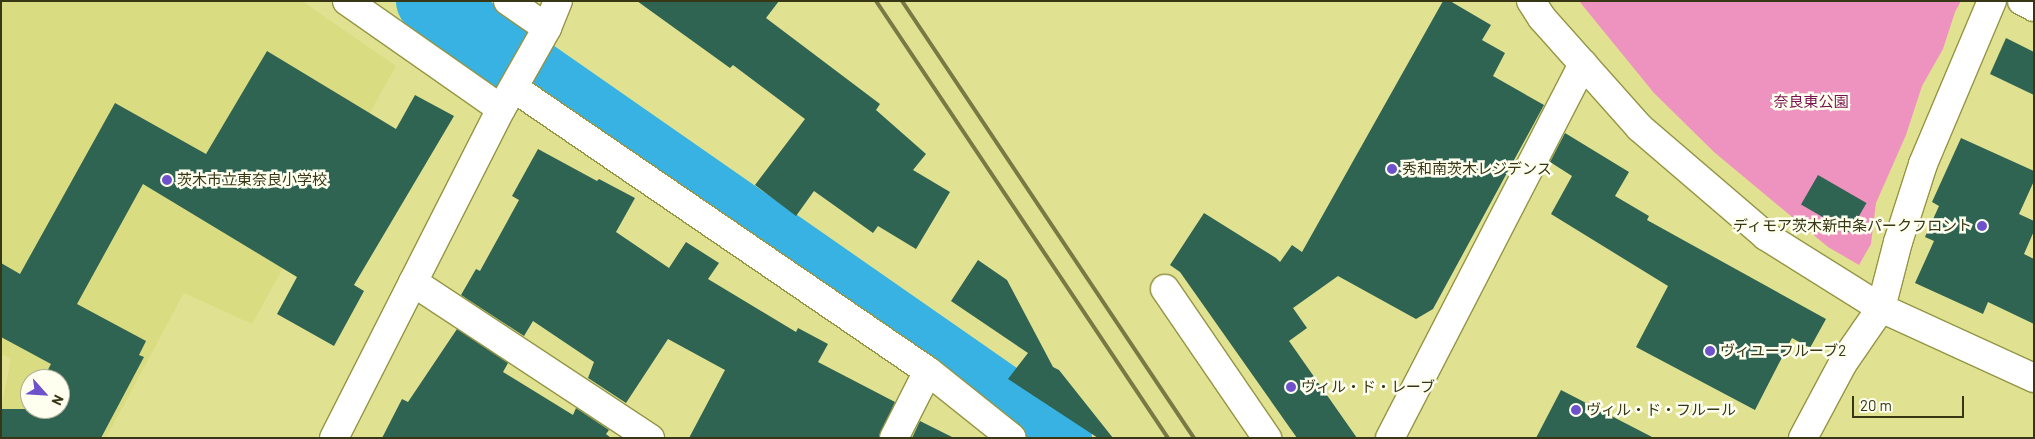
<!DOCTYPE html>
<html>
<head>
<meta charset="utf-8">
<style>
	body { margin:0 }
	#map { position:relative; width:2035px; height:439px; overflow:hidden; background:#e1e291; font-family:Barlow,"Noto Sans JP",sans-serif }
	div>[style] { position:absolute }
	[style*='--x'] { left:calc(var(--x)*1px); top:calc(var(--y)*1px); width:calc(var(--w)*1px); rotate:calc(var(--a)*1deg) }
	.built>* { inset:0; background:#dadc82 }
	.green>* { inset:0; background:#ee93c0 }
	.river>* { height:68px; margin:-34px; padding:0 34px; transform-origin:34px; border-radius:34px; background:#38b2e3 }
	.building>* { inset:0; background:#2f6352; transform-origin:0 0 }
	.roads { filter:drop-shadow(1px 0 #949545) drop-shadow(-1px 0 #949545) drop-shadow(0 1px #949545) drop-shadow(0 -1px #949545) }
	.minor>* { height:28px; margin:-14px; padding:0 14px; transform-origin:14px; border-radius:14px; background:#fff }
	.rail>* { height:4px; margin:-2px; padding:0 2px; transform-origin:2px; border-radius:2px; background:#797946 }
	.dots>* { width:14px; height:14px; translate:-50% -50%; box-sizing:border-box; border:2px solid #feffef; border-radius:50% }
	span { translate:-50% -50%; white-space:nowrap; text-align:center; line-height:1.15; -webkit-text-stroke:5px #feffef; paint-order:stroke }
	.park-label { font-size:15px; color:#7a1251 }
	.poi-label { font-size:15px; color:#373716 }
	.left { translate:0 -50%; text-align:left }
	.right { translate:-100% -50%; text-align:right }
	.frame { position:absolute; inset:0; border:2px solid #373716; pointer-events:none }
	.north { position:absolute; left:20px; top:369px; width:50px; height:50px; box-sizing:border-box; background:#feffef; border:1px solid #aeaf98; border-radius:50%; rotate:116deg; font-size:14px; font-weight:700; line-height:20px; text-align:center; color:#373716 }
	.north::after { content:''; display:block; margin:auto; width:18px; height:22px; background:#6e52cc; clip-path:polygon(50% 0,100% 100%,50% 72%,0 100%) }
	.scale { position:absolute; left:1852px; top:396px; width:112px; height:22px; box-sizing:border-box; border:2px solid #373716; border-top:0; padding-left:6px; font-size:15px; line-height:18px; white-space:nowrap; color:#373716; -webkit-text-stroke:4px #feffef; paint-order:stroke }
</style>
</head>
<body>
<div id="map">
	<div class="built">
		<i style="clip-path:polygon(evenodd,1px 1px,302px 1px,396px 66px,252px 324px,184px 293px,106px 438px,60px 438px,1px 410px,11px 359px,1px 354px,1px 1px,30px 379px,60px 379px,60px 409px,30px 409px,30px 379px)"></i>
	</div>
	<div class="green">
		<i style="clip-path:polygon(1579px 1px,1961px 1px,1955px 12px,1943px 49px,1922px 86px,1906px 135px,1876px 203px,1871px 244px,1859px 265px,1828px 247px,1714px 152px,1654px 93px)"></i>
	</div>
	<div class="river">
		<i style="--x:430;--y:1;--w:765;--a:34.83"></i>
	</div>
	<div class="building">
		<i style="clip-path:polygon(637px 1px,779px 1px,766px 18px,880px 104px,876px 110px,926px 154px,913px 170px,950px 192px,916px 249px,878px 226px,873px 233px,814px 191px,796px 216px,755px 185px,805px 119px,733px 65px,730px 68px)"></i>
		<i style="clip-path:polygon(1443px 1px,1450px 1px,1491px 25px,1482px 40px,1505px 53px,1493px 76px,1544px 105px,1433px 309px,1416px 319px,1338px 276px,1293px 308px,1307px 328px,1289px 341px,1357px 438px,1297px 438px,1180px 272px,1170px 265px,1204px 213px,1276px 258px,1280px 262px,1292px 245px,1302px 252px)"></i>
		<i style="clip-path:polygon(2006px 38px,2034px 52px,2034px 95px,1990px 74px)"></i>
		<i style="clip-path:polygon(267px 51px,396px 129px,415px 95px,454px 116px,354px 285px,364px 291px,334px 346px,277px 314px,297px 277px,143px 184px,77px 304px,146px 341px,139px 355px,144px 357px,101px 438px,1px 438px,1px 409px,27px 409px,30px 403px,30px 409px,60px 409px,60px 379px,43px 379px,51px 364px,1px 337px,1px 263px,20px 274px,115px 103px,206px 154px)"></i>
		<i style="clip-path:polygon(1565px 133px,1629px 172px,1615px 196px,1649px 216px,1647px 220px,1826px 319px,1810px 348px,1792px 338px,1755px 410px,1636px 347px,1668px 286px,1551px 214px,1572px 176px,1550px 162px)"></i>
		<i style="clip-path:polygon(1961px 138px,2034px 171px,2034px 181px,2019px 214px,2034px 221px,2034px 231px,2024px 254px,2034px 259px,2034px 324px,1988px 302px,1983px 314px,1915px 283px,1934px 241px,1925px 237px,1939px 206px,1932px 202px)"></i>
		<i style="clip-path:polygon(538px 149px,597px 181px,599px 179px,635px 198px,616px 232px,669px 268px,686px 242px,719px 263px,708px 279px,796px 332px,798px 328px,828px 344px,818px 362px,895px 402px,879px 438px,689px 438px,725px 370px,668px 339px,626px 403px,588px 378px,594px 362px,533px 321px,524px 336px,461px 295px,476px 269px,480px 271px,519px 200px,512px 196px)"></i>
		<i style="left:1818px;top:175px;width:56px;height:34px;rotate:30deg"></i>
		<i style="clip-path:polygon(978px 260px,1007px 280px,1053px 367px,1059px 370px,1113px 438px,1098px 438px,1008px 379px,1028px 353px,951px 301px)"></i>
		<i style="clip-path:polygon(457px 329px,508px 363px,503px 372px,573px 415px,576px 408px,609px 430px,606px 434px,611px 438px,382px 438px,402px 399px,408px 402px)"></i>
		<i style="clip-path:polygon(1561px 390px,1654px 438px,1536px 438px)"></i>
		<i style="clip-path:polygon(920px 421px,954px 438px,912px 438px)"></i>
	</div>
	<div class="roads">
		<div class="minor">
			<i style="--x:347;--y:1;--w:188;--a:35"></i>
			<i style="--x:508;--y:1;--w:47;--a:34.7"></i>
			<i style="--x:1531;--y:1;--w:20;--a:57"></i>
			<i style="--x:1542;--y:18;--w:147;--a:48.3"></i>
			<i style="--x:1640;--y:128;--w:166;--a:40.6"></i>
			<i style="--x:1766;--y:236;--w:136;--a:32.1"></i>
			<i style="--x:1881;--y:308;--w:168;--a:24.6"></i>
			<i style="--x:2022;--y:1;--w:13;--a:27"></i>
			<i style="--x:514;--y:88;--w:501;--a:34.36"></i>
			<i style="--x:928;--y:371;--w:107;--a:38.6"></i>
			<i style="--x:413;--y:282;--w:284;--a:33.4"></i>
			<i style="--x:1165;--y:289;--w:181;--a:55.6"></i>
			<i style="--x:334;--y:438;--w:369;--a:-63.1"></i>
			<i style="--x:501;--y:109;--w:93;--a:-60.4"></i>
			<i style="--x:547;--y:28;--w:29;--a:-68"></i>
			<i style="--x:894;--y:438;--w:75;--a:-63.1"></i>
			<i style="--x:1390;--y:438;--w:421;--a:-62.7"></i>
			<i style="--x:1803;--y:438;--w:85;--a:-61.9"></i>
			<i style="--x:1843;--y:363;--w:67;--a:-55.4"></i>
			<i style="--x:1881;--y:308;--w:68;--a:-75.6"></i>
			<i style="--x:1898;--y:242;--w:82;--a:-72.2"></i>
			<i style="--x:1923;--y:164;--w:177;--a:-67.1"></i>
		</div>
	</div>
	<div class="rail">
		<i style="--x:876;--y:1;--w:526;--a:56.25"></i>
		<i style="--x:902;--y:1;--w:526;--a:56.25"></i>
	</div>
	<div class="dots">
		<i style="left:1392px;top:169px;background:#6e52cc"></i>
		<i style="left:167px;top:180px;background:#6e52cc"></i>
		<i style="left:1982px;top:226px;background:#6e52cc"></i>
		<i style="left:1710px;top:351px;background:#6e52cc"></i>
		<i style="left:1291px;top:387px;background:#6e52cc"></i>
		<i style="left:1576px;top:410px;background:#6e52cc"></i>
	</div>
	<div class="park-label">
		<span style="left:1811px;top:102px">奈良東公園</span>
	</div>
	<div class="poi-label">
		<span class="left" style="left:1402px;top:169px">秀和南茨木レジデンス</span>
		<span class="left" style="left:177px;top:180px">茨木市立東奈良小学校</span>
		<span class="right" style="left:1972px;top:226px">ディモア茨木新中条パークフロント</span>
		<span class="left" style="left:1720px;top:351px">ヴィユーフルーブ2</span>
		<span class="left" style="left:1301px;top:387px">ヴィル・ド・レーブ</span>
		<span class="left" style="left:1586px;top:410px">ヴィル・ド・フルール</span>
	</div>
	<div class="frame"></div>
	<div class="north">N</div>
	<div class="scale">20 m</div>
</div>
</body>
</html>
